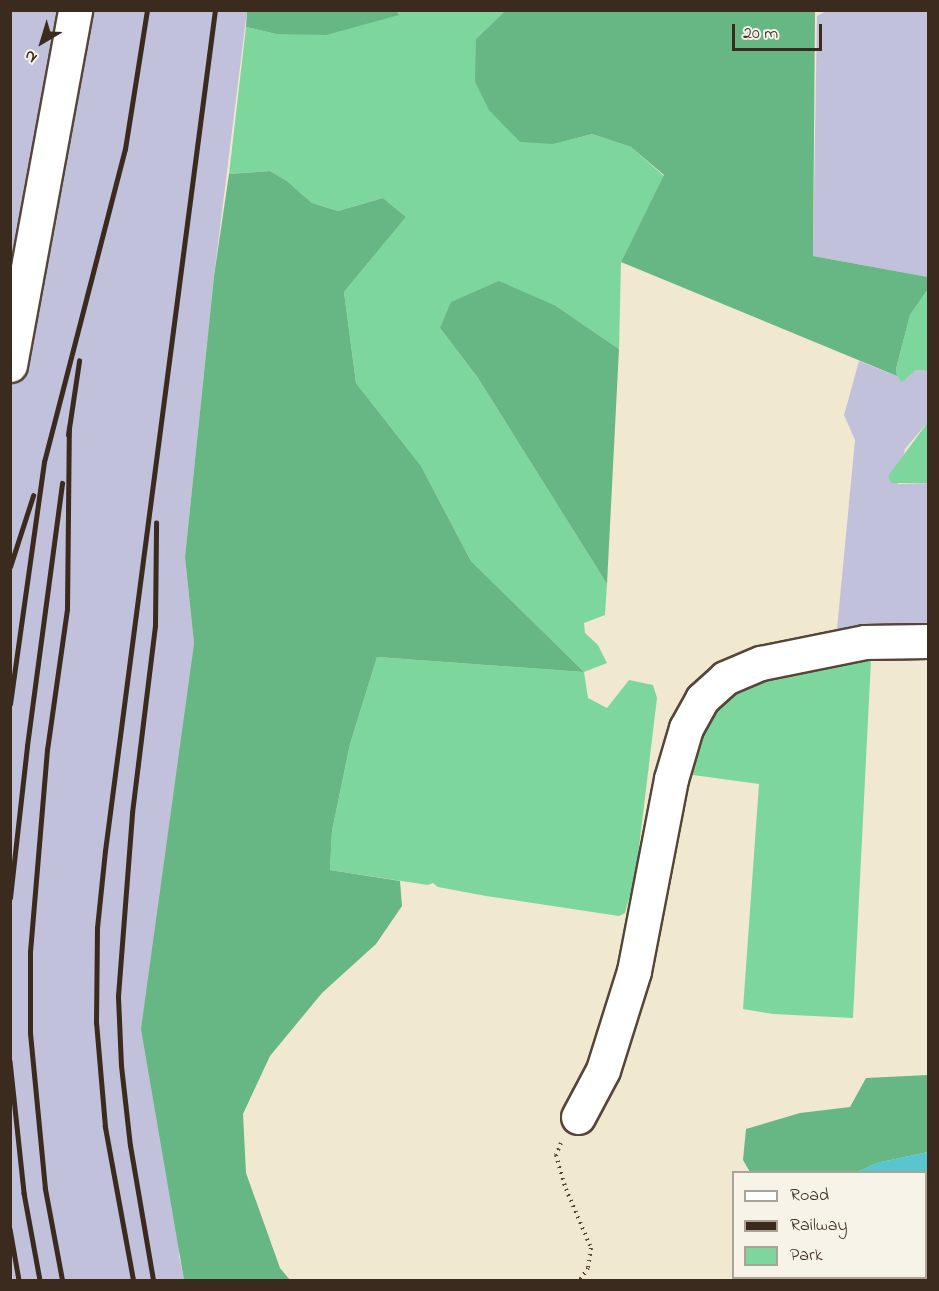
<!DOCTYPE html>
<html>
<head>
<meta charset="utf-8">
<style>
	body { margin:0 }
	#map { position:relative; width:939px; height:1291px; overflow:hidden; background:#f1e8d0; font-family:"Indie Flower",sans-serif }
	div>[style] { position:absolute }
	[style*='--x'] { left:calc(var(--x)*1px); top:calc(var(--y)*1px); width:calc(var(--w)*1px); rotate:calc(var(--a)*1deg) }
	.industrial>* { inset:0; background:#c2c1dc }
	.green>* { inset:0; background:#7dd69c }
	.forest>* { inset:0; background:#66b784 }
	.water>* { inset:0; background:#59c6cf }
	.path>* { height:4px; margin-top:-2px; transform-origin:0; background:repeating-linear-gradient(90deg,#564639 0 1.5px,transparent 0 6px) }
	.roads { filter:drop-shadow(2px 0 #564639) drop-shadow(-2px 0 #564639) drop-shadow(0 2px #564639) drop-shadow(0 -2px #564639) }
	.minor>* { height:33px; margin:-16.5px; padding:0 16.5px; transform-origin:16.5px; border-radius:16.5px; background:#fff }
	.rail>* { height:4.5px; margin:-2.25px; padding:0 2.25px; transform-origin:2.25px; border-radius:2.25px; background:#3b2a1e }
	span { translate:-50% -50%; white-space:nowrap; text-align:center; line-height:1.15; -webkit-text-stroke:4.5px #f7f3e8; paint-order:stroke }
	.frame { position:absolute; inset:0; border:12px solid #3b2a1e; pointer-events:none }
	.legend { position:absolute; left:732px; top:1171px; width:195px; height:108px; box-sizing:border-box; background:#f7f3e8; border:2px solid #aca397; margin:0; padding:8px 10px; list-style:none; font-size:18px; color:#3b2a1e }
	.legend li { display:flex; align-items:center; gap:12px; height:30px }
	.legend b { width:30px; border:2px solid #aca397 }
	.north { position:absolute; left:12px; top:12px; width:60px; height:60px; -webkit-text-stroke:4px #f7f3e8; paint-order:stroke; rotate:218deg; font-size:16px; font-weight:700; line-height:24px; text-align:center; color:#3b2a1e }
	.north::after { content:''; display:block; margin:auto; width:21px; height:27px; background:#3b2a1e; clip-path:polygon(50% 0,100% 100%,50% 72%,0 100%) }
	.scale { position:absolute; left:732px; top:24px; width:90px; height:27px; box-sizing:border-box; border:3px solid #3b2a1e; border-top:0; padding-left:8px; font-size:18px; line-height:21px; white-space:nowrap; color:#3b2a1e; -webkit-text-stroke:4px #f7f3e8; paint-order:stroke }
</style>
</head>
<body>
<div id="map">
	<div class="industrial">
		<i style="clip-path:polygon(10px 11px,247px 11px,214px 276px,185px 557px,194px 644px,179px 1255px,184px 1280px,11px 1280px)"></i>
		<i style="clip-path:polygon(826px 11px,928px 11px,928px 277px,813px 256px,817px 16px)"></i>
		<i style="clip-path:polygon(859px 361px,897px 376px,902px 381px,916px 370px,928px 371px,928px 422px,905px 449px,898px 484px,928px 483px,928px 629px,837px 629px,855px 440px,844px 415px)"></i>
	</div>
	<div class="green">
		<i style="clip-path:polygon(506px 10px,476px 39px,554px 144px,592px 134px,631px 147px,664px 176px,621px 262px,619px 349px,556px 306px,440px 328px,478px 378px,607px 584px,605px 615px,584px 623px,585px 633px,598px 645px,607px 663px,584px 672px,588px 698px,607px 708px,629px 680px,653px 685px,657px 698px,636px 872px,625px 913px,619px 916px,486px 896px,438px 887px,433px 883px,428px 885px,330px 870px,332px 831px,350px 744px,377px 657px,584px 672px,471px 561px,421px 466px,356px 383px,344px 292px,406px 217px,383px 198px,338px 211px,312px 203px,287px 181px,270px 171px,229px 174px,246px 27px,276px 34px,399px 14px,397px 11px)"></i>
		<i style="clip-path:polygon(928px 289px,928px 371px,916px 370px,902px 382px,897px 376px,896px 369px,910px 315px)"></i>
		<i style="clip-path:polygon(928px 422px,928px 483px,891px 483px,888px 476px)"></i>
		<i style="clip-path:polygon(871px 660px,853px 1018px,773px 1014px,743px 1009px,759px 784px,686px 774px,704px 723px,727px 700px,754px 683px)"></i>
	</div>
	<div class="forest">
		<i style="clip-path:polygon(506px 10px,815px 11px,813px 256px,928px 277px,928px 289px,910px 315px,896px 369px,897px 376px,621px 262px,664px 175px,631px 147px,592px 134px,554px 144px,520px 142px,489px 110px,475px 82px,476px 39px)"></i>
		<i style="clip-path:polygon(397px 11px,399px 15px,326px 35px,276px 34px,246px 27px,247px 11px)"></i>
		<i style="clip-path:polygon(270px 171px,287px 181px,312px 203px,338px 211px,383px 198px,406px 217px,344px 292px,356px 383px,421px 466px,471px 561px,584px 672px,377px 657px,350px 744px,332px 831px,330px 870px,400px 881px,402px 906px,376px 944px,322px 993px,270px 1056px,243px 1114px,246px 1173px,280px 1268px,290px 1280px,184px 1280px,141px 1029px,194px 644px,185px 557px,214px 276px,229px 174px)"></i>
		<i style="clip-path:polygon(499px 281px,556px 306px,619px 349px,607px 584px,478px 378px,440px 328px,451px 302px)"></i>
		<i style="clip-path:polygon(928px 1075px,928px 1152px,877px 1163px,857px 1172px,750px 1172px,743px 1160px,746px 1129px,800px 1113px,850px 1107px,866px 1078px)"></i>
	</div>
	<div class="water">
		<i style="clip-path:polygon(928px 1152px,928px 1280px,815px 1280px,815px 1278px,926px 1278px,926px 1172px,857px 1172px,876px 1163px)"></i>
	</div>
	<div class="path">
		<i style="--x:561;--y:1143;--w:13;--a:113"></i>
		<i style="--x:556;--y:1155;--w:35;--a:74"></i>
		<i style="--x:566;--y:1189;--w:64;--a:67"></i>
		<i style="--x:591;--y:1248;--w:20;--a:99"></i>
		<i style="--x:588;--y:1268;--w:14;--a:124"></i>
	</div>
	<div class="roads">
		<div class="minor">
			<i style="--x:10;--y:365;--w:361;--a:-79.6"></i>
			<i style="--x:578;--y:1117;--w:53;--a:-62"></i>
			<i style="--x:603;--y:1070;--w:104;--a:-72.6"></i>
			<i style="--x:634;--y:971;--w:196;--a:-79.1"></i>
			<i style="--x:671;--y:779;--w:53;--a:-73.6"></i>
			<i style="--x:686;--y:728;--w:33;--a:-61"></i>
			<i style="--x:702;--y:699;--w:31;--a:-42"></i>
			<i style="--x:725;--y:678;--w:39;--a:-23"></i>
			<i style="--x:761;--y:663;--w:106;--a:-11.4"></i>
			<i style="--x:865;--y:642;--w:63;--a:-0.9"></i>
		</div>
	</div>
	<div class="rail">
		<i style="--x:68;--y:435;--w:75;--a:-81.5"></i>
		<i style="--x:10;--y:567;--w:75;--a:-72.1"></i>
		<i style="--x:10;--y:704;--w:244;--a:-82"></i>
		<i style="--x:44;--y:462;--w:323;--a:-75.5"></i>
		<i style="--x:125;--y:149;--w:141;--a:-81"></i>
		<i style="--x:10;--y:898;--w:153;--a:-83.6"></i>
		<i style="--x:27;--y:746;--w:265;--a:-82.4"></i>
		<i style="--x:10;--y:1061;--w:133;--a:83.9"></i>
		<i style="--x:24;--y:1193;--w:88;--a:79.6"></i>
		<i style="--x:10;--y:1229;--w:52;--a:80"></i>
		<i style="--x:62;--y:1280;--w:93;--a:-100.6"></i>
		<i style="--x:45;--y:1189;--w:157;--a:-95.5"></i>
		<i style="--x:30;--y:1033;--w:81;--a:-90"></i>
		<i style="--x:30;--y:952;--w:203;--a:-85.2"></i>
		<i style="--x:47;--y:750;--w:142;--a:-81.9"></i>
		<i style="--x:67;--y:609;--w:181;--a:-89.4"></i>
		<i style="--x:133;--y:1280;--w:156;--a:-100.4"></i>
		<i style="--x:105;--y:1127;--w:104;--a:-94.9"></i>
		<i style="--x:96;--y:1023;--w:95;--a:-89.4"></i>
		<i style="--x:97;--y:928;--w:77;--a:-84.1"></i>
		<i style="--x:105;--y:851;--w:848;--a:-82.55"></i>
		<i style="--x:153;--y:1280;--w:136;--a:-99.7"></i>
		<i style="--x:130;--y:1146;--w:81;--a:-96.4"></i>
		<i style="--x:121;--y:1066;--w:70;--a:-92.5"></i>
		<i style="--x:118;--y:996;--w:184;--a:-85.6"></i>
		<i style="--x:132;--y:813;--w:188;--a:-83"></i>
		<i style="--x:155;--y:626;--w:103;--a:-89.4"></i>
	</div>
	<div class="frame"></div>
	<ul class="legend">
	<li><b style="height:8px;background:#fff"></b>Road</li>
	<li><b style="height:8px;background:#3b2a1e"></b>Railway</li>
	<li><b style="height:16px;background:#7dd69c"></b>Park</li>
	</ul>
	<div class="north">N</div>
	<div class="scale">20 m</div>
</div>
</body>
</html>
